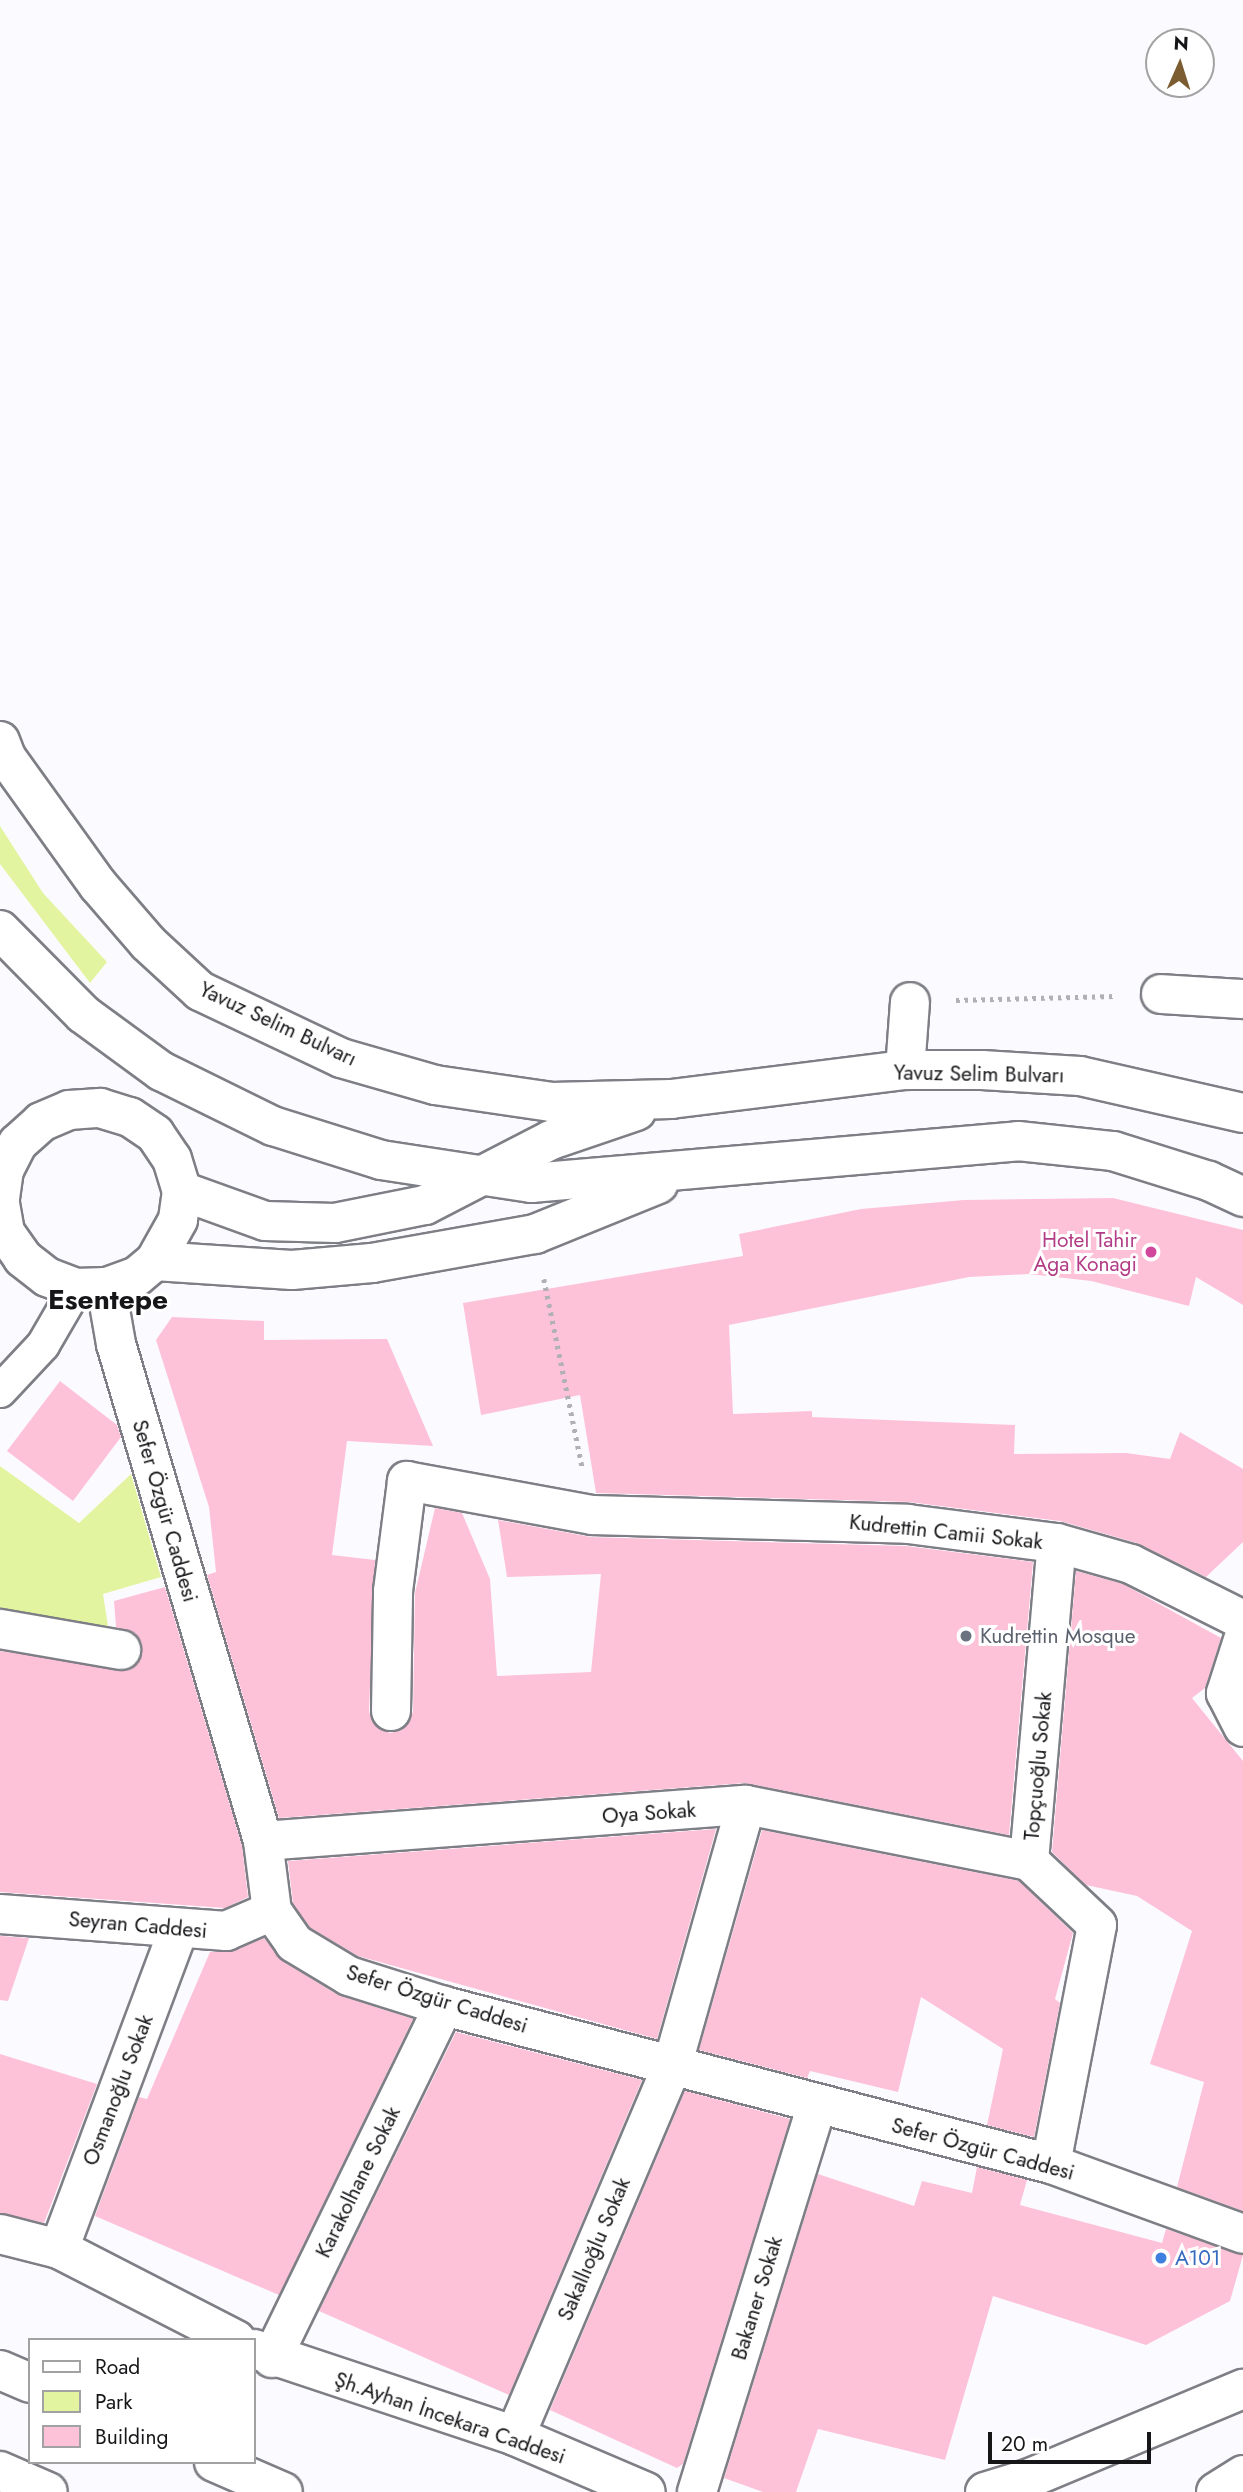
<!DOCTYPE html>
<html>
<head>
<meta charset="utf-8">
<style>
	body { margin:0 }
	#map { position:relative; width:1243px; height:2492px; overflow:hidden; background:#fbfbff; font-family:Jost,sans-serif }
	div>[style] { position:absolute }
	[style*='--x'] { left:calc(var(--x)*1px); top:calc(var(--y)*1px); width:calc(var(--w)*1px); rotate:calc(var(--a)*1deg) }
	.green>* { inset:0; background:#e3f4a0 }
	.building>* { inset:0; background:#fec2d8 }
	.path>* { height:4.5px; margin-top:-2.25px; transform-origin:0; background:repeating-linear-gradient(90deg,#b1b1b5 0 3.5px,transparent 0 8.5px) }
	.roads { filter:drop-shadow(2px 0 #7e7f86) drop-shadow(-2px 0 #7e7f86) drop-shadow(0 2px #7e7f86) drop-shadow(0 -2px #7e7f86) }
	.lane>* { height:32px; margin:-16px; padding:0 16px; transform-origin:16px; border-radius:16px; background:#fff }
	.street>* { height:38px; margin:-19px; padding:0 19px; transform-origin:19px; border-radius:19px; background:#fff }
	.secondary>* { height:38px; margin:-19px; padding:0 19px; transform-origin:19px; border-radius:19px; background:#fff }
	.dots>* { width:19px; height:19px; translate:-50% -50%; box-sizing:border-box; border:4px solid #fff; border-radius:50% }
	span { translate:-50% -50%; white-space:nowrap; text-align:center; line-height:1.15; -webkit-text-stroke:6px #fff; paint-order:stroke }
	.street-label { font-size:21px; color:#161619 }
	.hotel-label { font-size:21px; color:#b23c85 }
	.right { translate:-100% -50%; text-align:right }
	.worship-label { font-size:21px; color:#5b616d }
	.left { translate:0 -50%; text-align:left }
	.shop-label { font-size:21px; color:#366cbe }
	.district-label { font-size:28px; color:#161619; font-weight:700 }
	.legend { position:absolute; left:28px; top:2338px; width:228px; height:126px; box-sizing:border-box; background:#fff; border:2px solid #a2a2a3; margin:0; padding:9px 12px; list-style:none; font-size:21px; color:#161619 }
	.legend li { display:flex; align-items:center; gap:14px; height:35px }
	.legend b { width:35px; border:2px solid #a2a2a3 }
	.north { position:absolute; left:1145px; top:28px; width:70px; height:70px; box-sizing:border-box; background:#fff; border:2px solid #a2a2a3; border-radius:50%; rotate:3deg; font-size:19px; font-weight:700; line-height:28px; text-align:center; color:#161619 }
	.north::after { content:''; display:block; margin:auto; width:24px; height:32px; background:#7c5d32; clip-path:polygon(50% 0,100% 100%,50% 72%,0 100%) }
	.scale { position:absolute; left:988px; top:2432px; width:163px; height:32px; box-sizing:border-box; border:4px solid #161619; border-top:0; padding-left:9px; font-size:21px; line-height:24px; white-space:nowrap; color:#161619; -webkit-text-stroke:5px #fff; paint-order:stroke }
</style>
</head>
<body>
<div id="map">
	<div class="green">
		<i style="clip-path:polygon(0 826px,43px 893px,107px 962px,90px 983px,0 864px)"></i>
		<i style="clip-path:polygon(0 1466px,79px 1523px,131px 1474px,161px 1577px,103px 1594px,108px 1626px,0 1615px)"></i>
	</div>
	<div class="building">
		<i style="clip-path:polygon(1113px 1198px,1243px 1230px,1243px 1305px,1196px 1277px,1189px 1306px,1091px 1281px,1029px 1274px,969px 1277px,729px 1325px,733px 1414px,812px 1411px,812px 1417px,1015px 1425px,1014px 1454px,1126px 1453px,1170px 1459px,1180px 1432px,1243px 1469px,1243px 1542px,1206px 1577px,1137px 1543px,1060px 1521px,909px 1502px,596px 1493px,580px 1395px,481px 1415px,463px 1303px,743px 1256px,739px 1234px,861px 1209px,964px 1200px)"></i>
		<i style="clip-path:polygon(172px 1317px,264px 1321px,264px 1340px,387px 1339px,433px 1446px,347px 1441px,332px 1555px,375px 1560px,369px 1711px,372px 1722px,390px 1733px,402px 1730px,413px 1712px,415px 1593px,435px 1508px,462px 1513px,490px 1579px,497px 1676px,591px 1672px,601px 1574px,507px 1577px,498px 1520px,591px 1537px,906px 1546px,1033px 1562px,1009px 1835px,745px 1783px,279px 1818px,207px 1575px,216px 1572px,209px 1507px,156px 1340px)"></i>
		<i style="clip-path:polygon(60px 1381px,117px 1425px,121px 1437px,73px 1501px,7px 1451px)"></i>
		<i style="clip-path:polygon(1076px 1571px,1123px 1584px,1221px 1638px,1205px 1688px,1192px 1698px,1243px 1761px,1243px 2211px,1177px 2187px,1204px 2082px,1150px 2064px,1192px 1931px,1137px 1896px,1086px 1885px,1052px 1852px)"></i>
		<i style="clip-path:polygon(165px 1587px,242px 1846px,248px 1897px,225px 1908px,0 1892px,0 1651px,129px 1670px,138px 1663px,142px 1643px,134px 1633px,116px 1627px,114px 1601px)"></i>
		<i style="clip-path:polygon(716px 1829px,657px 2039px,358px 1956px,309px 1927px,293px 1903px,288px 1861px)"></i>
		<i style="clip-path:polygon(762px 1830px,1019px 1881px,1073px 1933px,1055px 1999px,1060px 2003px,1034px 2137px,987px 2125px,1003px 2049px,921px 1997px,898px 2092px,810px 2071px,807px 2078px,699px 2050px)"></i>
		<i style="clip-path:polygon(0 1936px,29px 1938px,8px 2001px,0 2000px)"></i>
		<i style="clip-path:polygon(264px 1938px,282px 1961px,338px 1995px,413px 2019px,279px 2295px,95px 2216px,139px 2097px,147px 2099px,210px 1952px,234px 1951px)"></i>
		<i style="clip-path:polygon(456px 2032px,642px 2080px,509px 2395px,319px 2311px)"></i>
		<i style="clip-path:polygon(0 2054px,97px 2084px,44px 2223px,0 2213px)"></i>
		<i style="clip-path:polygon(685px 2091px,790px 2119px,683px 2464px,677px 2468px,550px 2410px)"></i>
		<i style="clip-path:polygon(977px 2167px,1027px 2180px,1020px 2205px,1162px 2243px,1166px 2229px,1243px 2255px,1230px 2301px,1146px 2345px,993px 2296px,945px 2460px,818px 2429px,796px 2492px,763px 2492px,724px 2478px,818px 2174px,914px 2206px,922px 2181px,972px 2193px)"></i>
	</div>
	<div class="path">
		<i style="--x:956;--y:1000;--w:159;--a:-1.4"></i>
		<i style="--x:544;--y:1279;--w:191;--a:78.5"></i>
	</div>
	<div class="roads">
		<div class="lane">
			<i style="--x:0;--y:1391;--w:63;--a:-46.9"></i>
			<i style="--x:43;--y:1345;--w:66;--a:-59.9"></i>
		</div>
		<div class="street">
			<i style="--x:1161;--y:994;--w:82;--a:3.5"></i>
			<i style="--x:905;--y:1070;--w:68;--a:-85.8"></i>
			<i style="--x:0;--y:1629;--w:123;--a:9.8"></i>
			<i style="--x:1243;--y:1640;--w:56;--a:107.8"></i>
			<i style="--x:1226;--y:1693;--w:38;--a:63"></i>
			<i style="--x:391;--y:1711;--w:120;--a:-89"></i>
			<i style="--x:393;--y:1591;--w:111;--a:-82.7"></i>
			<i style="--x:407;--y:1481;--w:188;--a:10.4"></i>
			<i style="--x:592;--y:1515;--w:316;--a:1.6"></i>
			<i style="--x:908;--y:1524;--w:150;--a:7.3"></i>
			<i style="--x:1057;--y:1543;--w:77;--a:15.8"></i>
			<i style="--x:1131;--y:1564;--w:125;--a:26.6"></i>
			<i style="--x:263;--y:1841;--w:484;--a:-4.3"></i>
			<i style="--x:746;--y:1805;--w:288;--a:11.2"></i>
			<i style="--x:0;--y:1914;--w:227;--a:4.3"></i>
			<i style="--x:226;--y:1931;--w:50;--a:-23.5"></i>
			<i style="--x:1051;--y:2164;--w:243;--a:-79.1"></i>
			<i style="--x:1097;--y:1925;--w:93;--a:-136.7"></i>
			<i style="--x:1029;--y:1861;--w:319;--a:-85"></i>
			<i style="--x:0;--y:2234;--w:61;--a:14.3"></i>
			<i style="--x:59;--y:2249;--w:199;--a:27.2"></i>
			<i style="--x:59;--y:2249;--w:340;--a:-69.5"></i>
			<i style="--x:254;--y:2349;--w:275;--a:18.4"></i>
			<i style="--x:515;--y:2436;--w:142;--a:23.1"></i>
			<i style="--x:272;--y:2358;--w:392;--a:-64"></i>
			<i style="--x:515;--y:2436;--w:405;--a:-67"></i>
			<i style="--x:673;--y:2063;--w:268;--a:-74.2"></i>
			<i style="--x:697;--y:2492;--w:406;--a:-72.8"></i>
			<i style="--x:985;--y:2492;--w:47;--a:-17.3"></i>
			<i style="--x:1030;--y:2478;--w:231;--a:-22.7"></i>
		</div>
		<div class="secondary">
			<i style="--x:0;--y:741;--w:17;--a:69"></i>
			<i style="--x:6;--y:757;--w:158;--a:54.3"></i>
			<i style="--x:98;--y:885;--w:77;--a:49.2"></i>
			<i style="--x:148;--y:943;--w:71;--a:42.7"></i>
			<i style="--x:200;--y:991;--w:156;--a:25.4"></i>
			<i style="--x:341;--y:1058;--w:98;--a:16"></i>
			<i style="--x:435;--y:1085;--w:117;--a:8.3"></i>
			<i style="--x:551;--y:1102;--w:120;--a:-1.4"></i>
			<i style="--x:671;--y:1099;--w:236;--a:-7.1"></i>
			<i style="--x:905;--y:1070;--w:77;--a:0"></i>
			<i style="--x:982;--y:1070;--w:98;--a:3.5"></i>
			<i style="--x:1080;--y:1076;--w:167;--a:12.8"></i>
			<i style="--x:0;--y:930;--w:118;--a:45.3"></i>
			<i style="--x:83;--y:1014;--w:97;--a:36.2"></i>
			<i style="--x:161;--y:1071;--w:125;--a:26.2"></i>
			<i style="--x:273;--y:1126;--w:113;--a:17.5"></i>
			<i style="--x:381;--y:1160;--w:152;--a:8.7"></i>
			<i style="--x:531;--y:1183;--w:489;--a:-4.9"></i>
			<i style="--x:1018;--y:1141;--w:96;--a:6"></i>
			<i style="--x:1113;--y:1151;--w:101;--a:17.4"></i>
			<i style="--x:1209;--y:1181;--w:38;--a:25"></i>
			<i style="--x:182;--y:1191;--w:88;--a:19.9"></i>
			<i style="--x:265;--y:1221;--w:70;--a:1.6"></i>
			<i style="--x:335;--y:1223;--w:92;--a:-11.3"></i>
			<i style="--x:425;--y:1205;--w:142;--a:-27.3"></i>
			<i style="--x:551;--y:1140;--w:90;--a:-18.8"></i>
			<i style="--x:0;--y:1198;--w:28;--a:-82"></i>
			<i style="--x:4;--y:1170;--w:30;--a:-63"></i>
			<i style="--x:18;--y:1143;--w:31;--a:-42"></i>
			<i style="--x:41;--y:1122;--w:30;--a:-23"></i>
			<i style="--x:69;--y:1110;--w:31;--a:-4"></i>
			<i style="--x:100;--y:1108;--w:31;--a:17"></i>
			<i style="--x:130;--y:1117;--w:30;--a:34"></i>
			<i style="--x:155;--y:1134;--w:30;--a:56"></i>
			<i style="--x:172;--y:1159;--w:34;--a:73"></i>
			<i style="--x:182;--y:1191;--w:29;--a:98"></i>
			<i style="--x:178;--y:1220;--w:47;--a:119.3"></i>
			<i style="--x:155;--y:1261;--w:23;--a:140"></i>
			<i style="--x:137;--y:1276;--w:33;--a:160"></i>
			<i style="--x:106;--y:1287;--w:30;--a:178"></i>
			<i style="--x:76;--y:1288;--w:31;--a:-159"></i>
			<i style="--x:47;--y:1277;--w:31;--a:-142"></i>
			<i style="--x:23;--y:1258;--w:32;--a:-125"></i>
			<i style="--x:5;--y:1232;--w:29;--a:-100"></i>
			<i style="--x:155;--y:1261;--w:137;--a:3.8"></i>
			<i style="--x:292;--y:1270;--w:80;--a:-5"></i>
			<i style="--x:372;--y:1263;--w:166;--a:-10.1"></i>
			<i style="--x:535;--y:1234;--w:133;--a:-22.1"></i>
			<i style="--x:106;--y:1287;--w:58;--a:80"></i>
			<i style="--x:116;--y:1344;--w:518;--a:73.52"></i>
			<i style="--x:263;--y:1841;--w:71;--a:82.7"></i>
			<i style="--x:272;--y:1911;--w:39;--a:55"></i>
			<i style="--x:294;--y:1943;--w:64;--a:31"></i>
			<i style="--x:349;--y:1976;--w:100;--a:17.5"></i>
			<i style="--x:444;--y:2006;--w:627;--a:14.59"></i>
			<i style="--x:1051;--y:2164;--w:204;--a:20"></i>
			<i style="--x:0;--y:2370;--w:33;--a:23"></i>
			<i style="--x:214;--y:2462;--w:75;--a:23.5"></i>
			<i style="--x:0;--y:2471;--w:52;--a:23.6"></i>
			<i style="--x:1216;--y:2492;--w:32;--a:-32"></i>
		</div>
	</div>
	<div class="dots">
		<i style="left:1151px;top:1252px;background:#d1479c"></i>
		<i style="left:966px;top:1636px;background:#6b7280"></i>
		<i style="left:1161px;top:2258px;background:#3f7fe0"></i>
	</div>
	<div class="street-label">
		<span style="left:278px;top:1024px;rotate:25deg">Yavuz Selim Bulvarı</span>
		<span style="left:979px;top:1074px;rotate:1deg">Yavuz Selim Bulvarı</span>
		<span style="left:165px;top:1511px;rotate:74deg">Sefer Özgür Caddesi</span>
		<span style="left:946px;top:1532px;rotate:6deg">Kudrettin Camii Sokak</span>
		<span style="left:1038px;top:1766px;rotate:-85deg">Topçuoğlu Sokak</span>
		<span style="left:649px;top:1813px;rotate:-4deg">Oya Sokak</span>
		<span style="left:138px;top:1925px;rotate:5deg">Seyran Caddesi</span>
		<span style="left:437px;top:1999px;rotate:17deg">Sefer Özgür Caddesi</span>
		<span style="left:118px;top:2090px;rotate:-69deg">Osmanoğlu Sokak</span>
		<span style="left:983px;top:2149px;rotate:15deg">Sefer Özgür Caddesi</span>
		<span style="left:358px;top:2182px;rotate:-64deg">Karakolhane Sokak</span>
		<span style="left:594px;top:2249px;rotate:-67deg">Sakallıoğlu Sokak</span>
		<span style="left:757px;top:2298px;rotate:-73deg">Bakaner Sokak</span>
		<span style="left:450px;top:2418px;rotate:19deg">Şh.Ayhan İncekara Caddesi</span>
	</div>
	<div class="hotel-label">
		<span class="right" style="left:1137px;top:1252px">Hotel Tahir<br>Aga Konagi</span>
	</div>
	<div class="worship-label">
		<span class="left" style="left:980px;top:1636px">Kudrettin Mosque</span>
	</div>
	<div class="shop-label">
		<span class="left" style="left:1175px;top:2258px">A101</span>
	</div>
	<div class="district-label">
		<span style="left:108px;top:1300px">Esentepe</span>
	</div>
	<ul class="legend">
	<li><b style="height:9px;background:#fff"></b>Road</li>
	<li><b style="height:19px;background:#e3f4a0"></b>Park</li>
	<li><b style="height:19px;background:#fec2d8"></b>Building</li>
	</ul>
	<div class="north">N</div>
	<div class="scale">20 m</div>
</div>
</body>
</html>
